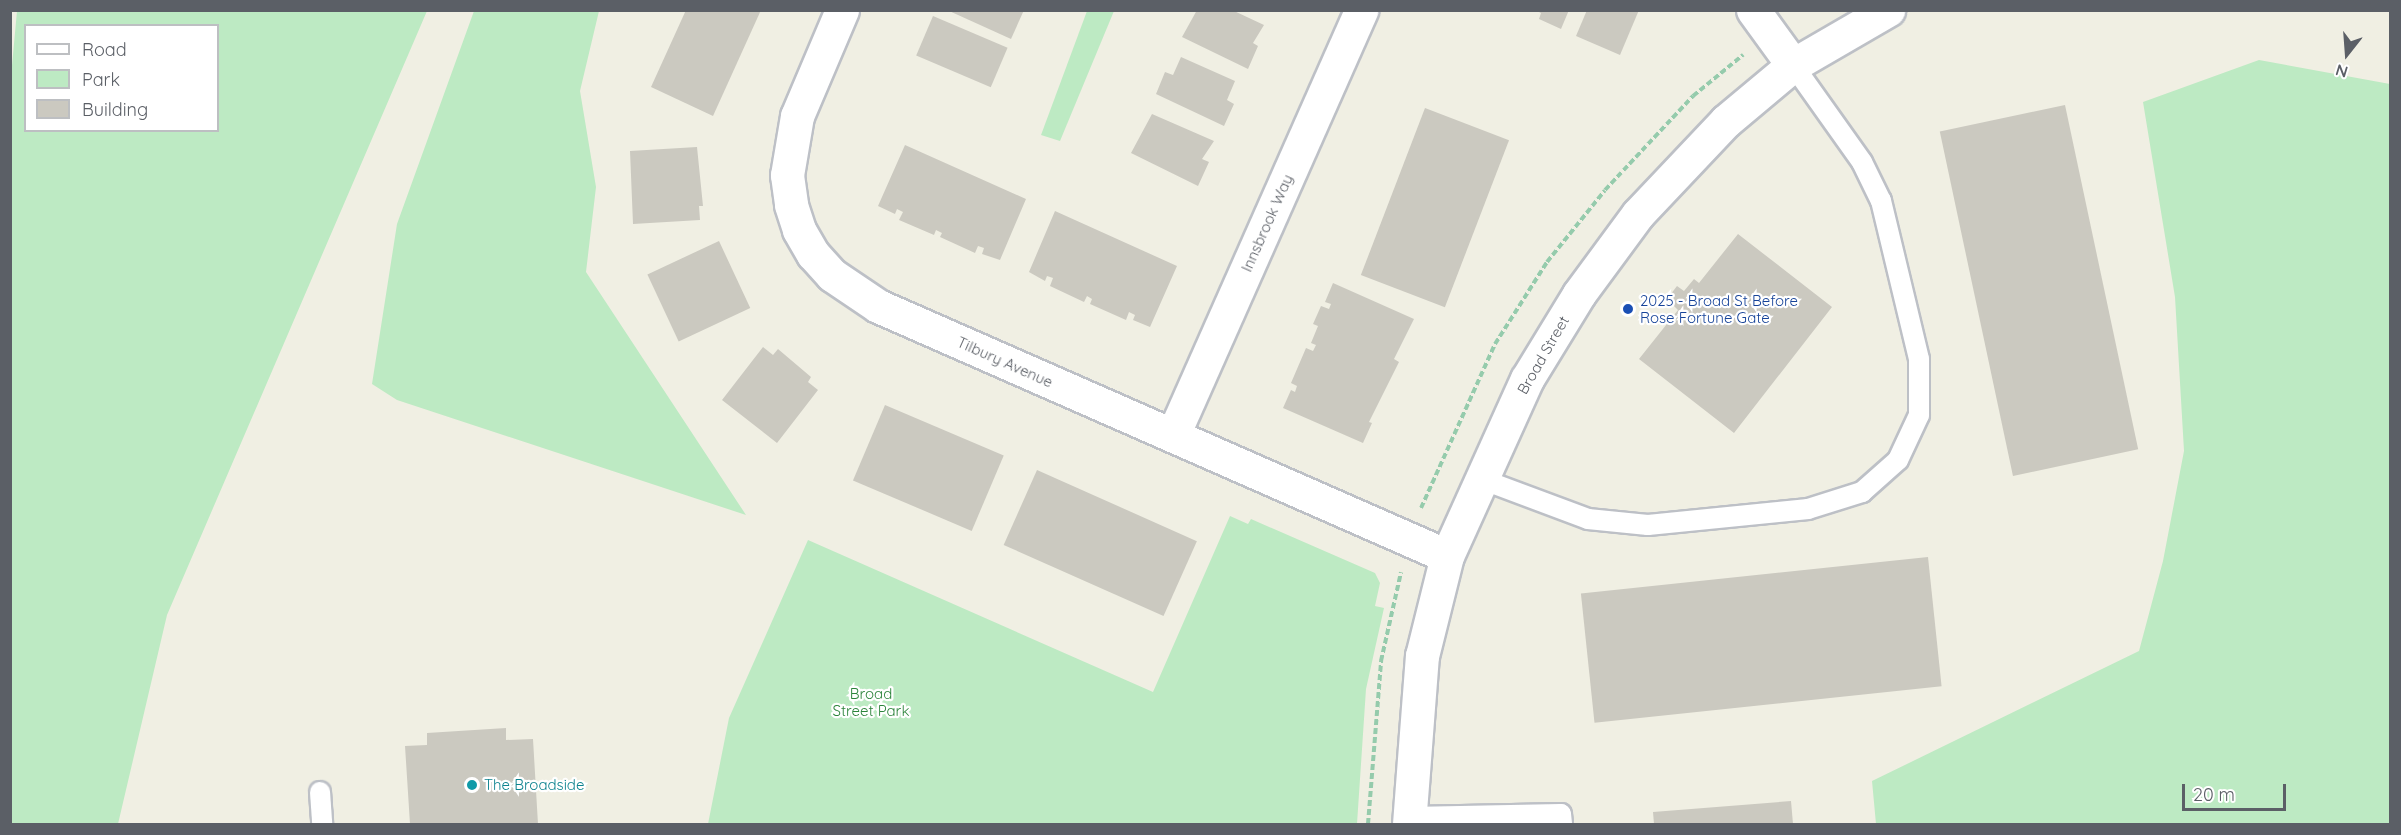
<!DOCTYPE html>
<html>
<head>
<meta charset="utf-8">
<style>
	body { margin:0 }
	#map { position:relative; width:2401px; height:835px; overflow:hidden; background:#f0efe3; font-family:Quicksand,sans-serif }
	div>[style] { position:absolute }
	[style*='--x'] { left:calc(var(--x)*1px); top:calc(var(--y)*1px); width:calc(var(--w)*1px); rotate:calc(var(--a)*1deg) }
	.green>* { inset:0; background:#bdeac3 }
	.building>* { inset:0; background:#cbc9c0; transform-origin:0 0 }
	.path>* { height:4px; margin-top:-2px; transform-origin:0; background:repeating-linear-gradient(90deg,#95cbac 0 6px,transparent 0 9px) }
	.roads { filter:drop-shadow(2px 0 #bdc0c6) drop-shadow(-2px 0 #bdc0c6) drop-shadow(0 2px #bdc0c6) drop-shadow(0 -2px #bdc0c6) }
	.lane>* { height:20px; margin:-10px; padding:0 10px; transform-origin:10px; border-radius:10px; background:#fff }
	.street>* { height:33px; margin:-16.5px; padding:0 16.5px; transform-origin:16.5px; border-radius:16.5px; background:#fff }
	.secondary>* { height:33px; margin:-16.5px; padding:0 16.5px; transform-origin:16.5px; border-radius:16.5px; background:#fff }
	.dots>* { width:16px; height:16px; translate:-50% -50%; box-sizing:border-box; border:3px solid #fff; border-radius:50% }
	span { translate:-50% -50%; white-space:nowrap; text-align:center; line-height:1.15; -webkit-text-stroke:4.5px #fff; paint-order:stroke }
	.street-label { font-size:15px; color:#5b5f66 }
	.transit-label { font-size:15px; color:#164399 }
	.left { translate:0 -50%; text-align:left }
	.park-label { font-size:15px; color:#2c843b }
	.culture-label { font-size:15px; color:#0d838f }
	.frame { position:absolute; inset:0; border:12px solid #5b5f66; pointer-events:none }
	.legend { position:absolute; left:24px; top:24px; width:195px; height:108px; box-sizing:border-box; background:#fff; border:2px solid #bdbfc2; margin:0; padding:8px 10px; list-style:none; font-size:18px; color:#5b5f66 }
	.legend li { display:flex; align-items:center; gap:12px; height:30px }
	.legend b { width:30px; border:2px solid #bdbfc2 }
	.north { position:absolute; left:2317px; top:24px; width:60px; height:60px; -webkit-text-stroke:4px #fff; paint-order:stroke; rotate:197deg; font-size:16px; font-weight:700; line-height:24px; text-align:center; color:#5b5f66 }
	.north::after { content:''; display:block; margin:auto; width:21px; height:27px; background:#5b5f66; clip-path:polygon(50% 0,100% 100%,50% 72%,0 100%) }
	.scale { position:absolute; left:2182px; top:784px; width:104px; height:27px; box-sizing:border-box; border:3px solid #5b5f66; border-top:0; padding-left:8px; font-size:18px; line-height:21px; white-space:nowrap; color:#5b5f66; -webkit-text-stroke:4px #fff; paint-order:stroke }
</style>
</head>
<body>
<div id="map">
	<div class="green">
		<i style="clip-path:polygon(evenodd,17px 11px,427px 11px,167px 615px,118px 824px,11px 824px,10px 87px,17px 11px,26px 26px,218px 26px,218px 130px,26px 130px,26px 26px)"></i>
		<i style="clip-path:polygon(474px 11px,599px 11px,580px 91px,596px 187px,586px 272px,746px 515px,397px 400px,372px 384px,397px 224px)"></i>
		<i style="clip-path:polygon(1087px 11px,1114px 11px,1060px 141px,1041px 135px)"></i>
		<i style="clip-path:polygon(2259px 60px,2390px 84px,2390px 824px,1876px 824px,1872px 781px,2139px 651px,2163px 561px,2184px 451px,2175px 297px,2143px 102px)"></i>
		<i style="clip-path:polygon(1230px 516px,1248px 524px,1251px 519px,1375px 573px,1380px 583px,1375px 606px,1384px 608px,1366px 689px,1357px 824px,708px 824px,729px 718px,808px 540px,1153px 692px)"></i>
	</div>
	<div class="building">
		<i style="clip-path:polygon(686px 10px,761px 10px,713px 116px,651px 87px)"></i>
		<i style="clip-path:polygon(947px 10px,1024px 10px,1011px 39px)"></i>
		<i style="clip-path:polygon(1197px 10px,1232px 10px,1264px 25px,1253px 43px,1258px 46px,1248px 69px,1182px 37px)"></i>
		<i style="clip-path:polygon(1535px 10px,1569px 10px,1561px 29px,1539px 19px,1541px 13px)"></i>
		<i style="clip-path:polygon(1587px 10px,1639px 10px,1620px 55px,1576px 36px)"></i>
		<i style="left:933px;top:16px;width:81px;height:43px;rotate:23deg"></i>
		<i style="clip-path:polygon(1181px 57px,1235px 81px,1227px 100px,1234px 104px,1224px 126px,1156px 94px,1165px 72px,1173px 75px)"></i>
		<i style="left:2065px;top:105px;width:352px;height:128px;rotate:78deg"></i>
		<i style="left:1425px;top:108px;width:90px;height:179px;rotate:21deg"></i>
		<i style="clip-path:polygon(1152px 114px,1214px 141px,1202px 159px,1209px 162px,1198px 186px,1131px 153px)"></i>
		<i style="clip-path:polygon(905px 145px,1026px 199px,1000px 260px,982px 254px,984px 248px,978px 246px,975px 253px,940px 237px,942px 233px,936px 230px,934px 235px,899px 220px,903px 212px,897px 209px,895px 214px,878px 206px)"></i>
		<i style="clip-path:polygon(697px 147px,703px 206px,699px 206px,700px 220px,633px 224px,630px 151px)"></i>
		<i style="clip-path:polygon(1055px 211px,1177px 266px,1150px 327px,1133px 320px,1135px 315px,1129px 312px,1126px 320px,1090px 304px,1092px 299px,1087px 296px,1084px 302px,1050px 286px,1053px 278px,1047px 276px,1045px 281px,1029px 272px)"></i>
		<i style="clip-path:polygon(1738px 234px,1832px 307px,1734px 433px,1639px 359px,1678px 310px,1667px 299px,1677px 286px,1684px 291px,1694px 279px,1699px 283px)"></i>
		<i style="left:719px;top:241px;width:74px;height:79px;rotate:65deg"></i>
		<i style="clip-path:polygon(1333px 283px,1414px 319px,1394px 359px,1399px 362px,1369px 422px,1372px 423px,1363px 443px,1283px 408px,1291px 390px,1295px 392px,1297px 386px,1291px 383px,1306px 348px,1313px 351px,1316px 345px,1311px 343px,1318px 326px,1313px 324px,1321px 306px,1329px 309px,1331px 304px,1325px 302px)"></i>
		<i style="clip-path:polygon(763px 347px,773px 355px,778px 349px,811px 377px,808px 382px,818px 390px,777px 443px,722px 400px)"></i>
		<i style="left:885px;top:405px;width:129px;height:82px;rotate:23deg"></i>
		<i style="left:1037px;top:470px;width:175px;height:82px;rotate:24deg"></i>
		<i style="left:1928px;top:557px;width:130px;height:349px;rotate:84deg"></i>
		<i style="clip-path:polygon(506px 728px,506px 740px,533px 739px,538px 824px,410px 824px,405px 746px,427px 745px,427px 733px)"></i>
		<i style="clip-path:polygon(1791px 801px,1793px 824px,1654px 824px,1653px 812px)"></i>
	</div>
	<div class="path">
		<i style="--x:1421;--y:508;--w:180;--a:-65.7"></i>
		<i style="--x:1495;--y:344;--w:97;--a:-57.6"></i>
		<i style="--x:1547;--y:262;--w:92;--a:-51.1"></i>
		<i style="--x:1605;--y:190;--w:129;--a:-46.9"></i>
		<i style="--x:1693;--y:96;--w:65;--a:-39.4"></i>
		<i style="--x:1368;--y:824;--w:164;--a:-85.4"></i>
		<i style="--x:1381;--y:661;--w:91;--a:-77.3"></i>
	</div>
	<div class="roads">
		<div class="lane">
			<i style="--x:1481;--y:479;--w:114;--a:20.5"></i>
			<i style="--x:1588;--y:519;--w:60;--a:5.7"></i>
			<i style="--x:1648;--y:525;--w:161;--a:-5.7"></i>
			<i style="--x:1808;--y:509;--w:57;--a:-17.5"></i>
			<i style="--x:1862;--y:492;--w:48;--a:-41.6"></i>
			<i style="--x:1898;--y:460;--w:50;--a:-65"></i>
			<i style="--x:1919;--y:415;--w:56;--a:-90"></i>
			<i style="--x:1919;--y:359;--w:163;--a:-103.5"></i>
			<i style="--x:1881;--y:201;--w:43;--a:-116"></i>
			<i style="--x:1862;--y:162;--w:119;--a:-125.4"></i>
			<i style="--x:320;--y:792;--w:32;--a:86"></i>
			<i style="--x:1410;--y:817;--w:151;--a:-1.1"></i>
			<i style="--x:1561;--y:814;--w:10;--a:84"></i>
		</div>
		<div class="street">
			<i style="--x:842;--y:10;--w:115;--a:113"></i>
			<i style="--x:797;--y:116;--w:60;--a:99.6"></i>
			<i style="--x:787;--y:175;--w:30;--a:82"></i>
			<i style="--x:791;--y:205;--w:26;--a:72"></i>
			<i style="--x:799;--y:230;--w:28;--a:60"></i>
			<i style="--x:813;--y:254;--w:28;--a:48"></i>
			<i style="--x:832;--y:275;--w:55;--a:34"></i>
			<i style="--x:878;--y:306;--w:621;--a:23.72"></i>
			<i style="--x:1753;--y:10;--w:68;--a:54"></i>
			<i style="--x:1173;--y:435;--w:465;--a:-66.1"></i>
		</div>
		<div class="secondary">
			<i style="--x:1409;--y:824;--w:169;--a:-85.6"></i>
			<i style="--x:1422;--y:656;--w:103;--a:-76"></i>
			<i style="--x:1447;--y:556;--w:194;--a:-65.7"></i>
			<i style="--x:1527;--y:379;--w:100;--a:-58.5"></i>
			<i style="--x:1579;--y:294;--w:99;--a:-53.6"></i>
			<i style="--x:1638;--y:214;--w:128;--a:-46.6"></i>
			<i style="--x:1726;--y:121;--w:87;--a:-39.9"></i>
			<i style="--x:1793;--y:65;--w:110;--a:-30.1"></i>
		</div>
	</div>
	<div class="dots">
		<i style="left:1628px;top:309px;background:#1a4fb4"></i>
		<i style="left:472px;top:785px;background:#0f9aa8"></i>
	</div>
	<div class="street-label">
		<span style="left:1267px;top:223px;rotate:-66deg">Innsbrook Way</span>
		<span style="left:1543px;top:355px;rotate:-60deg">Broad Street</span>
		<span style="left:1005px;top:362px;rotate:24deg">Tilbury Avenue</span>
	</div>
	<div class="transit-label">
		<span class="left" style="left:1640px;top:309px">2025 - Broad St Before<br>Rose Fortune Gate</span>
	</div>
	<div class="park-label">
		<span style="left:871px;top:702px">Broad<br>Street Park</span>
	</div>
	<div class="culture-label">
		<span class="left" style="left:484px;top:785px">The Broadside</span>
	</div>
	<div class="frame"></div>
	<ul class="legend">
	<li><b style="height:8px;background:#fff"></b>Road</li>
	<li><b style="height:16px;background:#bdeac3"></b>Park</li>
	<li><b style="height:16px;background:#cbc9c0"></b>Building</li>
	</ul>
	<div class="north">N</div>
	<div class="scale">20 m</div>
</div>
</body>
</html>
